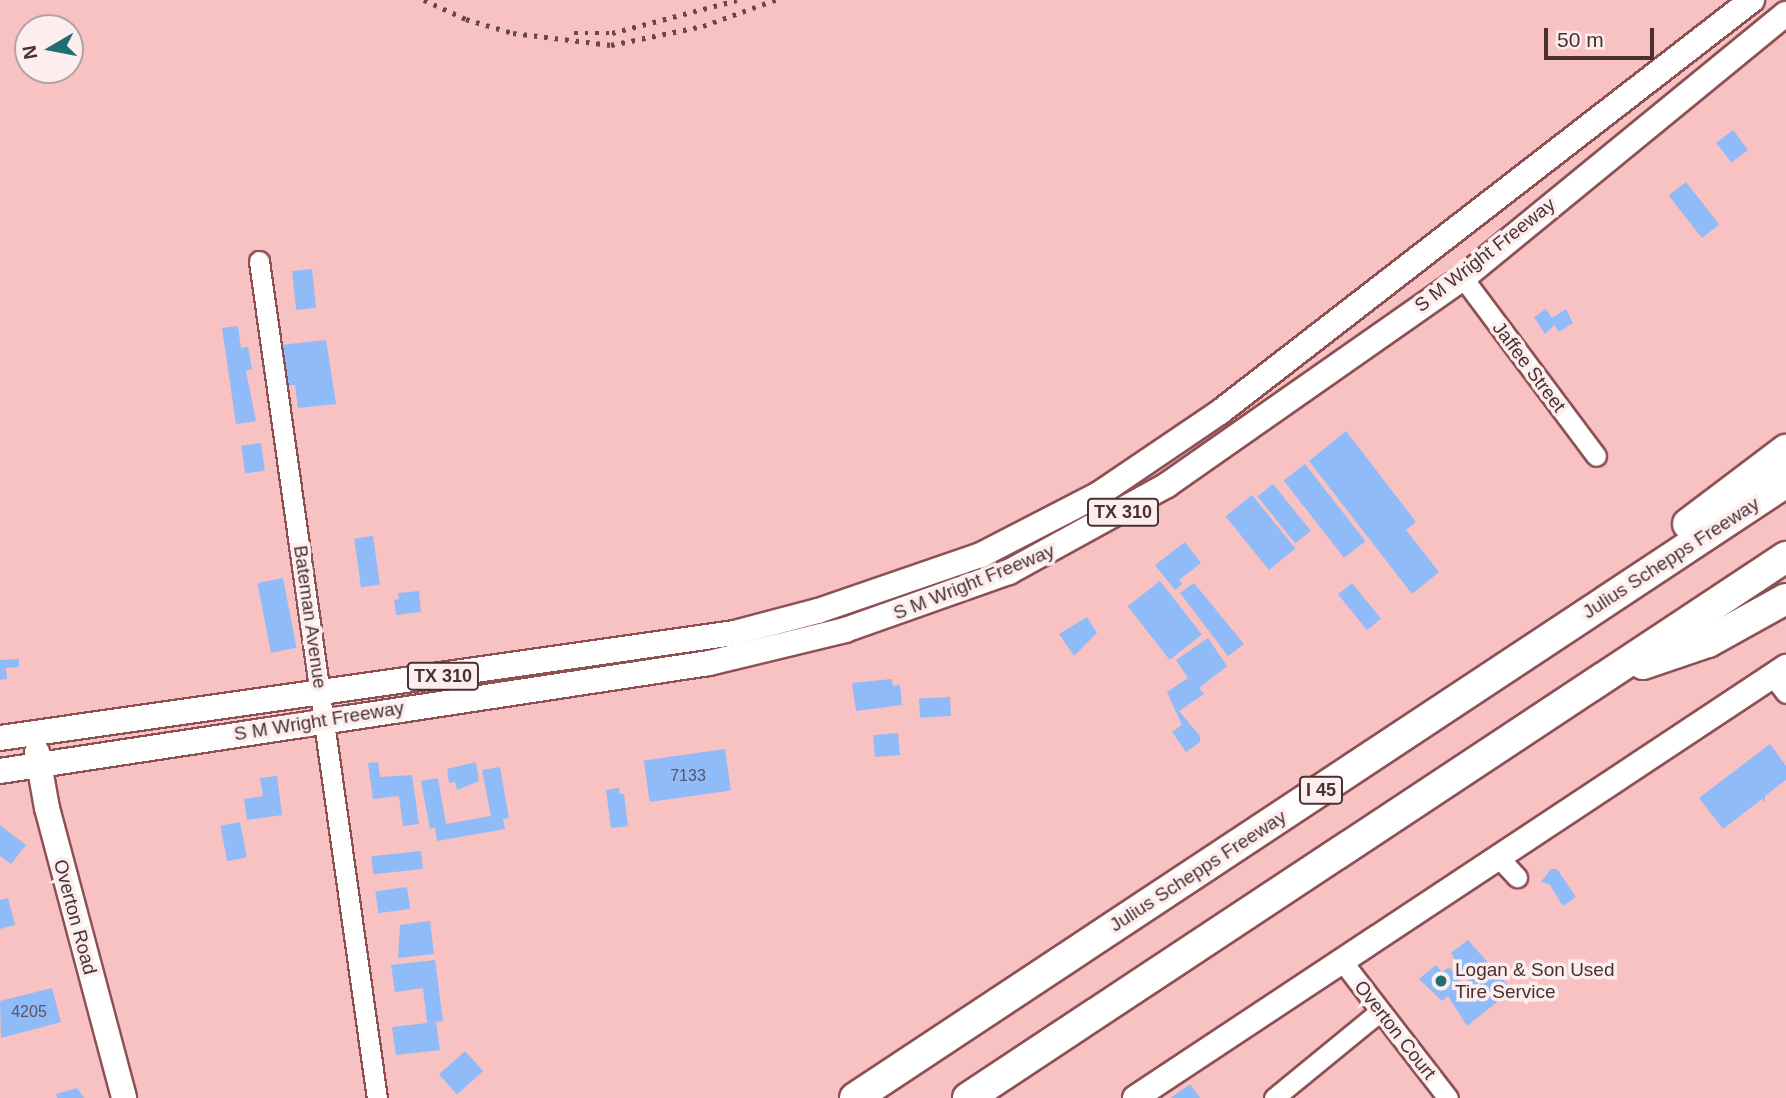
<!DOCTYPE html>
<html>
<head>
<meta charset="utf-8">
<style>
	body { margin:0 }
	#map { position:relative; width:1786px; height:1098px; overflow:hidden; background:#f8c1c2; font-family:Arial,sans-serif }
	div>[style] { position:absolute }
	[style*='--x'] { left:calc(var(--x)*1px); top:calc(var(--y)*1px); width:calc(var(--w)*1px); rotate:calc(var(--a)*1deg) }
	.building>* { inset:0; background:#90bbf9; transform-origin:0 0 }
	.roads { filter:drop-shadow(2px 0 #8d5154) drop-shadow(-2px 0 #8d5154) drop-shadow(0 2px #8d5154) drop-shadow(0 -2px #8d5154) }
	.minor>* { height:19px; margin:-9.5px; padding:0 9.5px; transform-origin:9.5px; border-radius:9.5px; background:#fff }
	.major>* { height:24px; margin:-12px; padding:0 12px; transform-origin:12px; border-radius:12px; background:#fff }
	.highway>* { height:30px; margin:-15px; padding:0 15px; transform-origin:15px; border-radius:15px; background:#fff }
	.rail>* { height:4.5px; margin-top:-2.25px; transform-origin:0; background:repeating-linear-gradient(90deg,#674748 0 3.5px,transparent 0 10.5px) }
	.dots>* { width:19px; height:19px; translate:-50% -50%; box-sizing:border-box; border:4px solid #fceeee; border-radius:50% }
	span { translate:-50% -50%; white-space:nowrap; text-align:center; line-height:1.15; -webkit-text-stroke:7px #fceeee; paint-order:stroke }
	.number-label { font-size:16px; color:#5c5363 }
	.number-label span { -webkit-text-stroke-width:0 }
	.shield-label span { padding:2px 5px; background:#fceeee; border:2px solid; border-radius:5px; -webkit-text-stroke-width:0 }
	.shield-label { font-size:18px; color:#4b3031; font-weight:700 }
	.street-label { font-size:19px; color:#4b3031 }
	.poi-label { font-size:19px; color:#4b3031 }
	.left { translate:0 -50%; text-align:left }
	.north { position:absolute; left:14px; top:14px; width:70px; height:70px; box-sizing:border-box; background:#fceeee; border:2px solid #b5a2a2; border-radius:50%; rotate:260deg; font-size:19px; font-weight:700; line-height:28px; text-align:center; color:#4b3031 }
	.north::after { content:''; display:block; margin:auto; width:24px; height:32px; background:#226d6f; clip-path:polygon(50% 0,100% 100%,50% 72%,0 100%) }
	.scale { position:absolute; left:1544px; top:28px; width:110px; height:32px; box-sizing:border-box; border:4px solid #4b3031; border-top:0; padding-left:9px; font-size:21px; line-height:24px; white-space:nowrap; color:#4b3031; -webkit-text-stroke:5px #fceeee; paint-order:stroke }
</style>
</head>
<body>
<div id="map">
	<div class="building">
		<i style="left:1733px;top:130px;width:25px;height:21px;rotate:53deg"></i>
		<i style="left:1686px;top:182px;width:54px;height:22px;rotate:52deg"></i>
		<i style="left:312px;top:269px;width:39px;height:20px;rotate:84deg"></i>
		<i style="clip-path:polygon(1546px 309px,1552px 318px,1566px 309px,1573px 323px,1559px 332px,1554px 325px,1545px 334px,1534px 317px)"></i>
		<i style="clip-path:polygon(238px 326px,241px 348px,248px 347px,252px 369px,246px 371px,256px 421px,236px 424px,222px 328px)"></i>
		<i style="clip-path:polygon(326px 340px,336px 404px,298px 408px,295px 385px,286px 386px,281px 345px)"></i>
		<i style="clip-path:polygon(1346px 431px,1416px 522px,1406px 530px,1439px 572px,1412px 594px,1309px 461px)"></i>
		<i style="left:261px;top:443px;width:28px;height:20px;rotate:82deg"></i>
		<i style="left:1305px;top:464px;width:98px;height:27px;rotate:52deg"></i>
		<i style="left:1273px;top:484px;width:60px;height:20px;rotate:51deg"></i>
		<i style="left:1252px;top:495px;width:69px;height:34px;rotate:51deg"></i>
		<i style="left:373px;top:536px;width:49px;height:19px;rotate:82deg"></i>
		<i style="clip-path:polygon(1185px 542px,1201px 563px,1179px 580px,1182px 584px,1175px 590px,1155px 565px)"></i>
		<i style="left:283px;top:578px;width:71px;height:26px;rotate:79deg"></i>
		<i style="left:1160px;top:581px;width:68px;height:41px;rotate:52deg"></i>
		<i style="clip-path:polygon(1194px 583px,1244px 644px,1228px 656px,1180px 593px)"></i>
		<i style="left:1352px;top:583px;width:46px;height:18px;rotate:51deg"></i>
		<i style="clip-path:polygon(419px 591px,421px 612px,396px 615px,394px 600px,399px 599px,398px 593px)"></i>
		<i style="clip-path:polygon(1087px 617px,1097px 633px,1074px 656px,1059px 634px)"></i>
		<i style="clip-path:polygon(1208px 638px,1227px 666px,1199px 688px,1204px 694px,1179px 711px,1200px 736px,1200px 742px,1186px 752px,1172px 732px,1182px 725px,1167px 692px,1188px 678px,1176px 660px)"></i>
		<i style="clip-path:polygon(19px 659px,19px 667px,6px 668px,7px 679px,0 680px,0 660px)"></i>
		<i style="clip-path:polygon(892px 679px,893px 686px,900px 685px,902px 705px,856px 711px,852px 683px)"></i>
		<i style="left:950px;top:697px;width:19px;height:31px;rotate:87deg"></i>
		<i style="left:898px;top:733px;width:22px;height:25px;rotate:85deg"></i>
		<i style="clip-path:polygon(1770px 744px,1786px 766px,1786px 780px,1765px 796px,1765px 802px,1762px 799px,1723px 829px,1699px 798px)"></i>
		<i style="left:725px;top:749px;width:42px;height:82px;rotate:82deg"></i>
		<i style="clip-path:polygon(378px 762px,380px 777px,412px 775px,419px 824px,403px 826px,399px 796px,373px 799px,368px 763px)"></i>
		<i style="clip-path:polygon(476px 762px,479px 781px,457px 790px,455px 782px,449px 783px,447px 769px)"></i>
		<i style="clip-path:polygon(500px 767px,509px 818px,503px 819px,505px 829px,437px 841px,435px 828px,430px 829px,421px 781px,438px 778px,446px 824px,491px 816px,482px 770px)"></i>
		<i style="clip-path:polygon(277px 776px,282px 815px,247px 820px,244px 799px,263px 796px,260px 778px)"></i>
		<i style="clip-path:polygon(619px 788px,620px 794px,624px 794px,628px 826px,611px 828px,606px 790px)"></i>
		<i style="left:240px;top:822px;width:36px;height:20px;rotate:79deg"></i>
		<i style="clip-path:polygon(0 825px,26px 845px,11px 864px,0 856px)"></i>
		<i style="left:421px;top:851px;width:18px;height:50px;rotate:84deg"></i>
		<i style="clip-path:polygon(1551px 869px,1557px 869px,1576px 897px,1563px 906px,1549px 884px,1541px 882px)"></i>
		<i style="left:407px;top:887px;width:22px;height:32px;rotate:82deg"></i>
		<i style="clip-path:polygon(8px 898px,15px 925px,0 929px,0 900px)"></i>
		<i style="clip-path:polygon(430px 921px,434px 954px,398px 958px,400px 925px)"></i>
		<i style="clip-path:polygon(1468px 940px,1512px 990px,1467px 1026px,1448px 996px,1442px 1001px,1419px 979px,1436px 965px,1442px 972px,1449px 967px,1466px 988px,1471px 985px,1451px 953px)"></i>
		<i style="clip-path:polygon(435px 960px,443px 1021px,436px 1022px,440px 1050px,396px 1055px,392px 1027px,427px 1023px,423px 988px,395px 992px,391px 965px)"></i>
		<i style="clip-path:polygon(52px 988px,61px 1022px,1px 1038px,0 1001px)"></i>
		<i style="left:465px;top:1051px;width:27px;height:35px;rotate:48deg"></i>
		<i style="clip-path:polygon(1190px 1084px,1200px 1098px,1171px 1098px)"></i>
		<i style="clip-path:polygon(77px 1088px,84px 1098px,57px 1098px,56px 1094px)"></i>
	</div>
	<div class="roads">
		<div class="minor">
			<i style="--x:259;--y:261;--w:845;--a:81.98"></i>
			<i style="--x:1463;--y:278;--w:222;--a:53.2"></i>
			<i style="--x:1773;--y:676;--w:21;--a:53"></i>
			<i style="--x:1500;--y:859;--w:25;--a:47"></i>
			<i style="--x:1342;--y:961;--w:173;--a:52.3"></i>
			<i style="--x:1274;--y:1098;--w:136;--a:-39.3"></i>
		</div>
		<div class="major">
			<i style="--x:0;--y:738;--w:741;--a:-8.14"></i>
			<i style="--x:734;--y:633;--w:87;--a:-14.7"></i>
			<i style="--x:818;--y:611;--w:172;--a:-19"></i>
			<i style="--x:981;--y:555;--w:133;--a:-27.3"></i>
			<i style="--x:1099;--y:494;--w:146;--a:-34.1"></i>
			<i style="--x:1220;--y:412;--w:673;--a:-37.76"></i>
			<i style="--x:37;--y:752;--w:57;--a:79.9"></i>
			<i style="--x:47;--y:808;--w:300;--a:75.1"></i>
			<i style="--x:0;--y:771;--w:717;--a:-8.66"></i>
			<i style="--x:709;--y:663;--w:140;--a:-13.6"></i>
			<i style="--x:845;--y:630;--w:174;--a:-19.5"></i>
			<i style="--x:1009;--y:572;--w:180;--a:-28.8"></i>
			<i style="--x:1167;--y:485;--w:361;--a:-35"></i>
			<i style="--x:1463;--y:278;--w:417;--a:-39.3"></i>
			<i style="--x:1135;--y:1098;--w:781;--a:-33.51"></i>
		</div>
		<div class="highway">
			<i style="--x:1688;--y:524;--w:123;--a:-37.1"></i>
			<i style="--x:1643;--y:664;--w:69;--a:-18.7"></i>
			<i style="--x:1708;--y:642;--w:89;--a:-28.9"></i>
			<i style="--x:855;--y:1098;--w:1116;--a:-33.49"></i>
			<i style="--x:968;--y:1098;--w:981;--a:-33.48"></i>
		</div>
	</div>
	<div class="rail">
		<i style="--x:424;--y:0;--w:46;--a:24.3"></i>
		<i style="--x:466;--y:19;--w:49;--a:16.6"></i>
		<i style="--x:513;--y:33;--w:99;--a:7"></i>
		<i style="--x:611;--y:45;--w:94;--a:-11.7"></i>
		<i style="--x:703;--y:26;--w:77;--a:-19.9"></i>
		<i style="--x:574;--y:33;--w:38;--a:0"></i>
		<i style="--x:612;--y:33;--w:129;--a:-14.8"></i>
	</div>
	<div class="dots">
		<i style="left:1441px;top:981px;background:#226d6f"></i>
	</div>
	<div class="number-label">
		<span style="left:688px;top:776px">7133</span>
		<span style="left:29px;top:1012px">4205</span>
	</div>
	<div class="shield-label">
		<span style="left:1123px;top:512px">TX 310</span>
		<span style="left:443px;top:676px">TX 310</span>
		<span style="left:1321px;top:790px">I 45</span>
	</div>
	<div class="street-label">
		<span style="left:1485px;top:255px;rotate:-38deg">S M Wright Freeway</span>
		<span style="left:1529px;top:367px;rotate:53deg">Jaffee Street</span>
		<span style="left:1671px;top:558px;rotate:-33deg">Julius Schepps Freeway</span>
		<span style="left:974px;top:582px;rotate:-22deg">S M Wright Freeway</span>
		<span style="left:310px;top:617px;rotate:82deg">Bateman Avenue</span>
		<span style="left:319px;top:721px;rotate:-9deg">S M Wright Freeway</span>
		<span style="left:1198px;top:871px;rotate:-33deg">Julius Schepps Freeway</span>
		<span style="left:75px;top:917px;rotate:75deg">Overton Road</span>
		<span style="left:1395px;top:1030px;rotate:52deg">Overton Court</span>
	</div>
	<div class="poi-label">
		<span class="left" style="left:1455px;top:981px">Logan &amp; Son Used<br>Tire Service</span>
	</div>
	<div class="north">N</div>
	<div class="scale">50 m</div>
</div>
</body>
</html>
